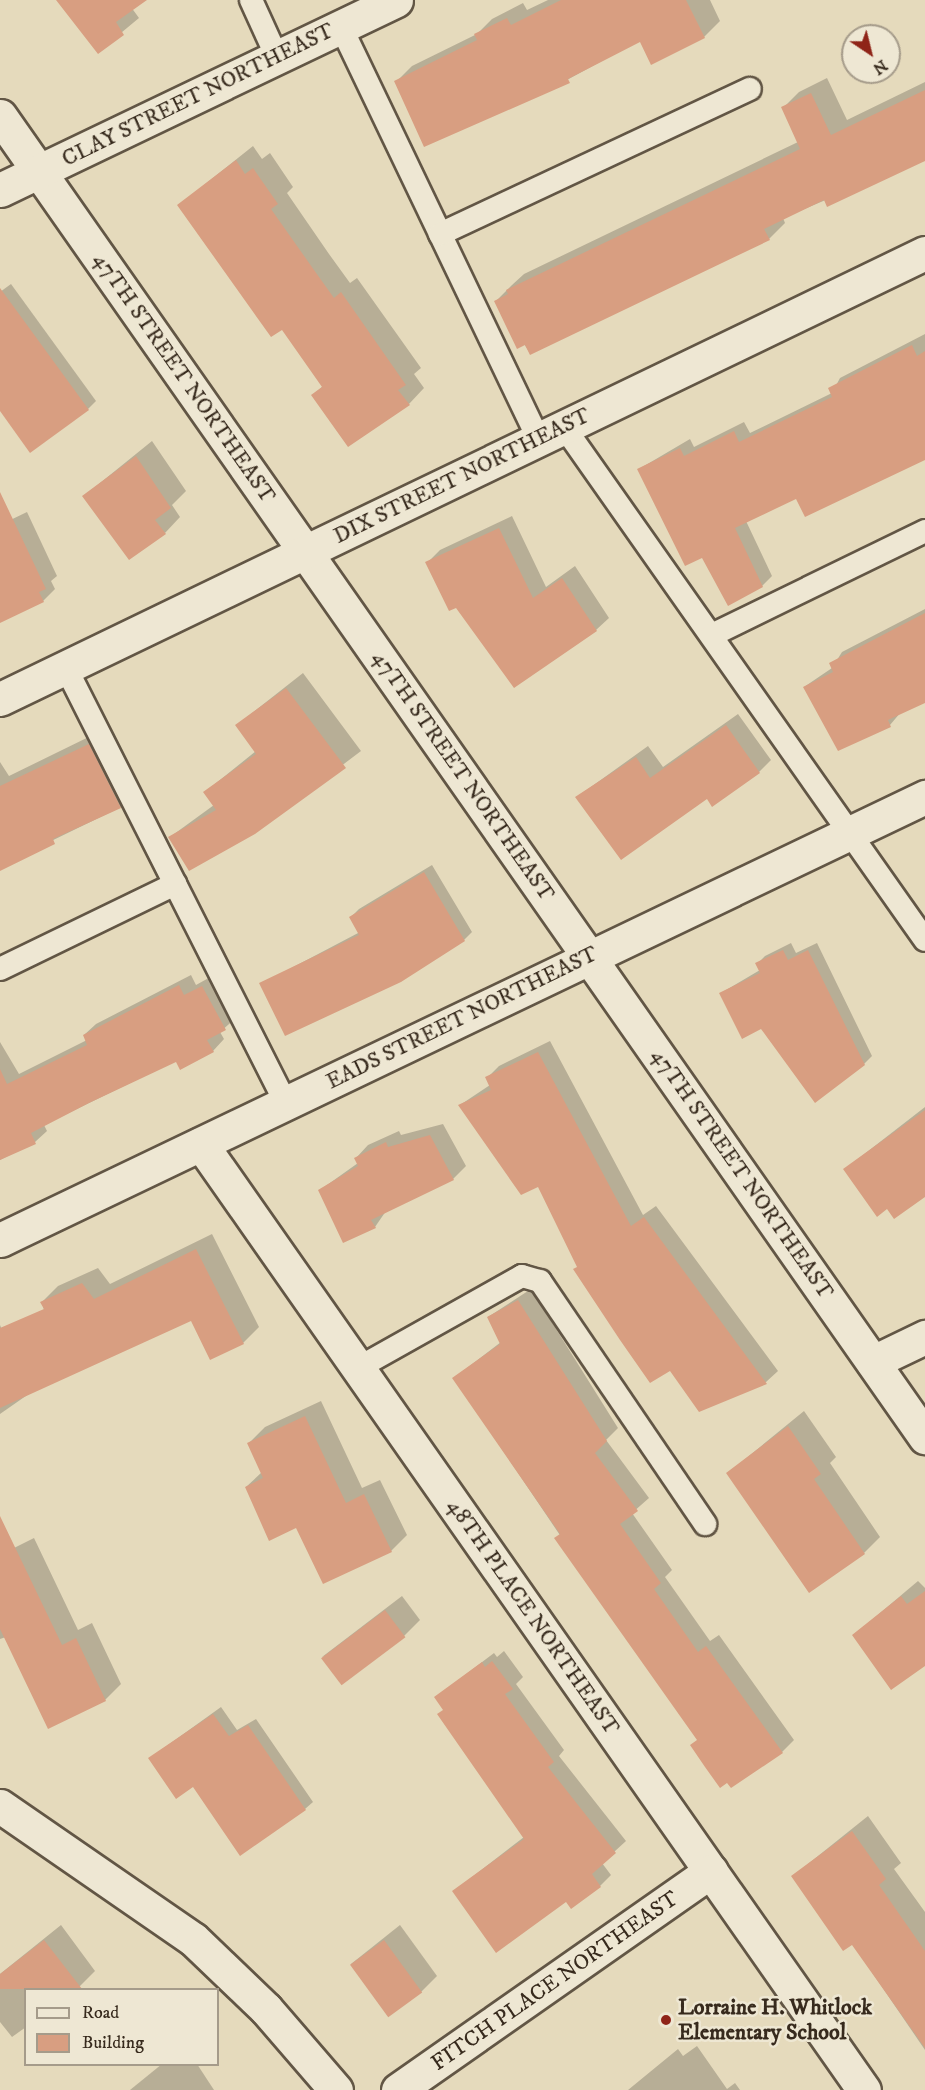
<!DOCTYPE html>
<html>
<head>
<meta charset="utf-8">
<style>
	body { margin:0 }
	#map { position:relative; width:925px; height:2090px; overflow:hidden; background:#e5dabc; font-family:"IM FELL DW Pica",serif }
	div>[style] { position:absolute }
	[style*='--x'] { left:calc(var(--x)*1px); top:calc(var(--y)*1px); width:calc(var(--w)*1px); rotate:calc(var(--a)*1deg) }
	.shadow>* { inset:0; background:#0003 }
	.building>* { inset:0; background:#d89e81; transform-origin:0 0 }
	.roads { filter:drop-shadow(2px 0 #625645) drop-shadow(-2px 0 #625645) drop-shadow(0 2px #625645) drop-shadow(0 -2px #625645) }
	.lane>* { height:22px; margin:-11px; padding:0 11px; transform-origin:11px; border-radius:11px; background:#eee7d3 }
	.street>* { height:33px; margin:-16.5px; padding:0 16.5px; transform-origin:16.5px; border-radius:16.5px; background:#eee7d3 }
	.secondary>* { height:33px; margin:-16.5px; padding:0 16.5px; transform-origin:16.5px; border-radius:16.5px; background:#eee7d3 }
	.dots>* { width:16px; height:16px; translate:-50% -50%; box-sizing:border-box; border:3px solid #eee7d3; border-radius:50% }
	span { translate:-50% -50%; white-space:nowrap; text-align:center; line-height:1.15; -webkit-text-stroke:5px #eee7d3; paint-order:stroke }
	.street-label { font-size:22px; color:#372a1d }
	.poi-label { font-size:22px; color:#372a1d; font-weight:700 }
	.left { translate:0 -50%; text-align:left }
	.legend { position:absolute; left:24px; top:1988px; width:195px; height:78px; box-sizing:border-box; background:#eee7d3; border:2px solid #a59b8a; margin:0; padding:8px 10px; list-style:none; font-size:18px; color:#372a1d }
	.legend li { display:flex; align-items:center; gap:12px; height:30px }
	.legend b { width:30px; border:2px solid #a59b8a }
	.north { position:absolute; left:841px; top:24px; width:60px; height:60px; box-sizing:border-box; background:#eee7d3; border:2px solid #a59b8a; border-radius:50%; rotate:145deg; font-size:16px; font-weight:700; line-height:24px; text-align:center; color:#372a1d }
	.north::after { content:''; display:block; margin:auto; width:21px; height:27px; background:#8f2418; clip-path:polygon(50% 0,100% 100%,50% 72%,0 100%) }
</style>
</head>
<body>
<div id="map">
	<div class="shadow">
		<i style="clip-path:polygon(60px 0,139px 0,131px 7px,139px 18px,98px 52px)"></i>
		<i style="clip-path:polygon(548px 0,710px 0,720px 21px,704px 37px,640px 40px,534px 98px,396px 82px,412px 66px,477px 34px,492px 19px,523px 3px,527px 10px)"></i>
		<i style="clip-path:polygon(827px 78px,847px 120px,925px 82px,925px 158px,783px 218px,785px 223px,769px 239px,530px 353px,496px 301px,512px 285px,524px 274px,798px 142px,783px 108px,799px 92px)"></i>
		<i style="clip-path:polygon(253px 146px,262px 159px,270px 153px,293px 187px,287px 193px,329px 254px,350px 283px,357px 278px,421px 368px,414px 374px,424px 388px,409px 404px,313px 395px,323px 386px,282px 327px,179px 205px)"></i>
		<i style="clip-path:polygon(11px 284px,96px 401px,88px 409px,0 408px,0 292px)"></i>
		<i style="clip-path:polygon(925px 334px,925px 459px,797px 497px,746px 521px,772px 576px,762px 586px,703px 556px,639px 469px,690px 439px,694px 447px,744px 422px,750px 433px,832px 393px,840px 378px)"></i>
		<i style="clip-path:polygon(152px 441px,186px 491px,172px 505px,180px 517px,165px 533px,84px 496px)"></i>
		<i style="clip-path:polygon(27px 512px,57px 576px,51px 581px,55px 589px,43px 601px,0 621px,0 525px)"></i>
		<i style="clip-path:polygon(512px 516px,546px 587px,575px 566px,609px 618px,596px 630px,427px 563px,440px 550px)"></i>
		<i style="clip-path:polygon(925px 609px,925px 701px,901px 712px,890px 725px,839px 749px,804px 687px,832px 668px,842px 652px)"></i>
		<i style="clip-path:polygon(303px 673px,361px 751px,254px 832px,170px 837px,214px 805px,205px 792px,256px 751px,237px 725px)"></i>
		<i style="clip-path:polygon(738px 714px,771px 760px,759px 772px,707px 797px,577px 797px,648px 746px,663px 767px)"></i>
		<i style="clip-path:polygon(105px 729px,136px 791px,121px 807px,0 866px,0 762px,9px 776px)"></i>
		<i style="clip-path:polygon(432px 865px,472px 932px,464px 940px,261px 984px,360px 932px,351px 917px,359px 909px)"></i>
		<i style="clip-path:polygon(791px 943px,796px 953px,817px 943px,872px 1056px,864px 1064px,762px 1027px,721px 993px,760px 970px,757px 964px,765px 956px)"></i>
		<i style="clip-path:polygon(191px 975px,196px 985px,214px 975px,237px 1017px,220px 1032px,224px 1039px,213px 1051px,177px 1060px,44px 1125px,47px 1131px,35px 1142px,0 1160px,0 1042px,19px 1074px,87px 1040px,84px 1035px,96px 1024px)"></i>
		<i style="clip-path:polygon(550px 1041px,643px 1215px,656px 1206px,778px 1371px,766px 1382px,699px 1410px,671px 1369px,578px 1267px,539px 1185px,460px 1105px,490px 1085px,487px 1078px,499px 1066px)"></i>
		<i style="clip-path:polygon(925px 1107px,925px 1194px,887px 1207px,845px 1169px)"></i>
		<i style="clip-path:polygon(443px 1124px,466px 1166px,453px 1179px,386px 1211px,375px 1227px,320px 1190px,358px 1163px,356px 1158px,368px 1145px,399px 1131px,401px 1135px)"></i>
		<i style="clip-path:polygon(212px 1234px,259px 1327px,243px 1343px,192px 1319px,33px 1391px,0 1414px,0 1325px,2px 1330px,44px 1310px,42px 1302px,58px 1286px,98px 1268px,110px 1284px)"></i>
		<i style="clip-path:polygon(531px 1289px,618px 1428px,606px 1440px,649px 1498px,632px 1513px,672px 1570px,665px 1577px,710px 1641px,719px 1635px,794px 1740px,782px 1752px,698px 1740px,454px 1378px,501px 1342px,488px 1317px)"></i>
		<i style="clip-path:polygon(321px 1401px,362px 1488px,380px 1480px,407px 1535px,391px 1551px,297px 1526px,246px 1487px,262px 1472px,249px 1443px,265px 1427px)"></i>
		<i style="clip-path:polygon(804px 1411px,836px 1457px,830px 1463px,880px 1537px,864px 1553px,728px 1473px)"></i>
		<i style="clip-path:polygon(34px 1538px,78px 1630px,92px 1623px,121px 1684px,105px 1700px,6px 1637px,0 1639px,0 1555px)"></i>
		<i style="clip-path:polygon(918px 1581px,925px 1588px,925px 1663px,854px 1635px)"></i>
		<i style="clip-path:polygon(402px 1596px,420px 1620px,404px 1636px,322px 1657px)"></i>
		<i style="clip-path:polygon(504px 1651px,523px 1677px,516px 1684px,564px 1750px,559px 1756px,626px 1841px,602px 1863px,611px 1875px,600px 1886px,566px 1900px,454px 1891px,524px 1837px,436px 1697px,494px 1653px,497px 1657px)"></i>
		<i style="clip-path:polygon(221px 1707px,237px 1730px,256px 1719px,313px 1802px,305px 1809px,150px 1758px)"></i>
		<i style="clip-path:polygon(868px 1816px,901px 1863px,894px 1869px,925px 1912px,925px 2050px,852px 1943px,793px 1876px)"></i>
		<i style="clip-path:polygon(61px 1925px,95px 1971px,76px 1990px,26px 1990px,26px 2027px,12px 2037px,0 2022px,0 1974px)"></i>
		<i style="clip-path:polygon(400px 1925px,437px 1976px,421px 1992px,351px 1964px)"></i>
		<i style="clip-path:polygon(697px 2046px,727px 2089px,735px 2083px,740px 2090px,628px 2090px,678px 2049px,683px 2056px)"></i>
		<i style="clip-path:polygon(162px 2064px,197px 2064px,214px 2090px,130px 2090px)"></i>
	</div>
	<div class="building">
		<i style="clip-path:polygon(56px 0,147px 0,116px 22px,124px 35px,98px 54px)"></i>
		<i style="clip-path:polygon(561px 0,686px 0,705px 38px,651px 65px,640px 42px,568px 79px,570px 83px,424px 147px,394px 81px,477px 40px,474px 34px,507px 18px,511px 25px)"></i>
		<i style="clip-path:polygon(925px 90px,925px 161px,827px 207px,824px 200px,764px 229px,770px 240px,530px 355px,525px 345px,517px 349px,494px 301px,508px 294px,506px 290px,800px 149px,781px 107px,811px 93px,831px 135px)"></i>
		<i style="clip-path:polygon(236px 160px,245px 174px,253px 168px,278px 204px,271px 209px,314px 270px,334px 298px,341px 292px,406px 385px,398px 390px,410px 405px,348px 447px,311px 395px,322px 387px,282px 330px,271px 337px,177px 205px)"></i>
		<i style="clip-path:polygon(0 288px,89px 410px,30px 453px,0 411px)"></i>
		<i style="clip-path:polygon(912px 345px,917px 356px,925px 351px,925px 460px,805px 517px,796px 499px,735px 528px,763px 587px,728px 606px,702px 558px,685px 566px,637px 469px,680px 448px,684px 456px,734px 431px,739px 442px,832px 397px,828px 388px)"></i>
		<i style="clip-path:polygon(136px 456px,171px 508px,155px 520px,166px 534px,129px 560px,82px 496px)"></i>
		<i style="clip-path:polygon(0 492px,46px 589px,39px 592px,44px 602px,0 623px)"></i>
		<i style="clip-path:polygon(499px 528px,533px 598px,562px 578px,597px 631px,514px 688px,456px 608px,449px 611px,425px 562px)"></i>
		<i style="clip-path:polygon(925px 613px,925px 703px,888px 720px,891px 727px,838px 751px,803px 687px,833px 672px,829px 663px)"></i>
		<i style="clip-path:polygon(286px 688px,346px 768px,255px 834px,189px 871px,168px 837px,216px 810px,203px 792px,256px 754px,235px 725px)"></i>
		<i style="clip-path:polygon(726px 725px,760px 773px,712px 807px,707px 799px,621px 860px,575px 797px,636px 757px,650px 778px)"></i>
		<i style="clip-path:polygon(89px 744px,121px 808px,53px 839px,55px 844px,0 871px,0 786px)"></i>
		<i style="clip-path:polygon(424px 872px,465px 941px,401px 982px,285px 1036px,259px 983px,359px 935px,349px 917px)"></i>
		<i style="clip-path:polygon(783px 950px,788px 960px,808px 950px,865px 1065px,815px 1103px,761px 1029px,742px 1039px,719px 993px,760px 973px,755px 963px)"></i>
		<i style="clip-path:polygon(179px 985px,184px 995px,202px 986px,226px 1030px,207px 1040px,214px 1052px,180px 1070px,176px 1062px,89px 1103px,31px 1133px,36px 1144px,0 1160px,0 1069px,7px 1084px,87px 1045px,83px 1035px)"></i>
		<i style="clip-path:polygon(538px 1052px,631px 1226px,644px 1217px,767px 1384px,699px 1412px,670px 1371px,650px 1383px,620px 1340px,573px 1269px,577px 1267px,538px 1187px,521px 1195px,458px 1105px,491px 1090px,485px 1077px)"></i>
		<i style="clip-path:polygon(925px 1110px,925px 1197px,894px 1219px,887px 1209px,877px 1217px,843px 1169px)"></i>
		<i style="clip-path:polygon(430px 1135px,454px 1180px,371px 1220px,376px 1228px,343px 1243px,318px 1190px,358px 1166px,354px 1158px,386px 1142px,388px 1147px)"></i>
		<i style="clip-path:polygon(196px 1249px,244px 1344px,210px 1360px,191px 1321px,0 1408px,0 1328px,44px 1309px,40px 1302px,82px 1283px,94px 1299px)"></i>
		<i style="clip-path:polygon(518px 1300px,607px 1441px,595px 1453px,638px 1511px,620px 1524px,661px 1583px,654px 1589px,698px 1652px,706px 1646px,783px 1753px,731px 1788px,727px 1783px,720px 1788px,705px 1767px,690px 1745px,697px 1740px,554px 1538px,560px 1534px,452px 1378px,500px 1344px,487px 1317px)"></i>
		<i style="clip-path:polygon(305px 1416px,346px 1503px,364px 1494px,392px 1552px,323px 1584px,296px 1528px,269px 1541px,245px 1487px,263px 1478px,247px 1443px)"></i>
		<i style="clip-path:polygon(788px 1426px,821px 1474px,814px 1479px,865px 1554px,809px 1593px,726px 1473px)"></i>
		<i style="clip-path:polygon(0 1516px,62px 1645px,76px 1638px,106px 1701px,48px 1729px,0 1629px)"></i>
		<i style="clip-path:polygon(925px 1591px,925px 1666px,891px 1690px,852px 1635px,901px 1596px,907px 1604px)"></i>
		<i style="left:385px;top:1610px;width:34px;height:80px;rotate:53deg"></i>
		<i style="clip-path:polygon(492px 1661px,513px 1689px,505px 1694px,554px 1762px,548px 1767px,616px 1853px,592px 1874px,601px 1887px,571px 1909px,566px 1902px,496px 1953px,452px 1891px,524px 1839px,437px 1714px,443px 1710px,434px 1697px,482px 1662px,485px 1667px)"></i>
		<i style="clip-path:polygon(213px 1714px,229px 1736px,248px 1725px,306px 1810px,240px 1856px,193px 1787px,176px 1799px,148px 1758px)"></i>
		<i style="clip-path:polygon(852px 1831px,886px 1879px,879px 1885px,925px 1951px,925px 2048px,852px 1945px,843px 1951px,791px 1876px)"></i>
		<i style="clip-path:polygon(44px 1940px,82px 1989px,0 1989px,0 1974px)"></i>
		<i style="left:384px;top:1940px;width:65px;height:42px;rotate:54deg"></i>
	</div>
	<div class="roads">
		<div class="lane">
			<i style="--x:251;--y:0;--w:63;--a:65.5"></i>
			<i style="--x:341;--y:27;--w:457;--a:64.4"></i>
			<i style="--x:440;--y:234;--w:342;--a:-25.1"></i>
			<i style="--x:564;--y:427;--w:627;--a:54.87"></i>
			<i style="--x:712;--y:635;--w:237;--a:-26"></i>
			<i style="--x:66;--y:668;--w:488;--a:63.2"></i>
			<i style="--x:0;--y:969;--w:195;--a:-25.9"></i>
			<i style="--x:358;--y:1368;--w:188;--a:-29.3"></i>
			<i style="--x:522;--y:1276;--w:19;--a:16"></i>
			<i style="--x:540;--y:1281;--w:294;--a:55.8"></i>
		</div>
		<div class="street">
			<i style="--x:0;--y:116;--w:1613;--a:55"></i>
			<i style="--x:0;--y:190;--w:439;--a:-25.6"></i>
			<i style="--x:0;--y:699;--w:1027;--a:-25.74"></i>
			<i style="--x:201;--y:1144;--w:1155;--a:54.98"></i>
			<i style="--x:0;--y:1240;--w:1026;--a:-25.59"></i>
			<i style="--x:873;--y:1362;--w:58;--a:-25.7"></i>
			<i style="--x:398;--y:2090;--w:382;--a:-35"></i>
		</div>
		<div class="secondary">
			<i style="--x:0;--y:1806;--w:234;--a:34.6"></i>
			<i style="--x:193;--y:1939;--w:101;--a:43.8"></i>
			<i style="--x:266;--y:2009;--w:107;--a:49.2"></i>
		</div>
	</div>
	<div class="dots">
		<i style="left:666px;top:2020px;background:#8f2418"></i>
	</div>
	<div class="street-label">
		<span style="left:198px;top:95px;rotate:-26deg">CLAY STREET NORTHEAST</span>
		<span style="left:184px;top:378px;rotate:55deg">47TH STREET NORTHEAST</span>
		<span style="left:462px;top:476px;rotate:-26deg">DIX STREET NORTHEAST</span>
		<span style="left:463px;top:776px;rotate:55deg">47TH STREET NORTHEAST</span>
		<span style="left:462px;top:1018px;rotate:-26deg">EADS STREET NORTHEAST</span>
		<span style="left:742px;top:1174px;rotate:55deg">47TH STREET NORTHEAST</span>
		<span style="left:533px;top:1617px;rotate:55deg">48TH PLACE NORTHEAST</span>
		<span style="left:555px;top:1981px;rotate:-35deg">FITCH PLACE NORTHEAST</span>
	</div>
	<div class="poi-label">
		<span class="left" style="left:678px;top:2020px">Lorraine H. Whitlock<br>Elementary School</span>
	</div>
	<ul class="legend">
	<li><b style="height:8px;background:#eee7d3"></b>Road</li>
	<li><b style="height:16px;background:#d89e81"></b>Building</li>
	</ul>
	<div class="north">N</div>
</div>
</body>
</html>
